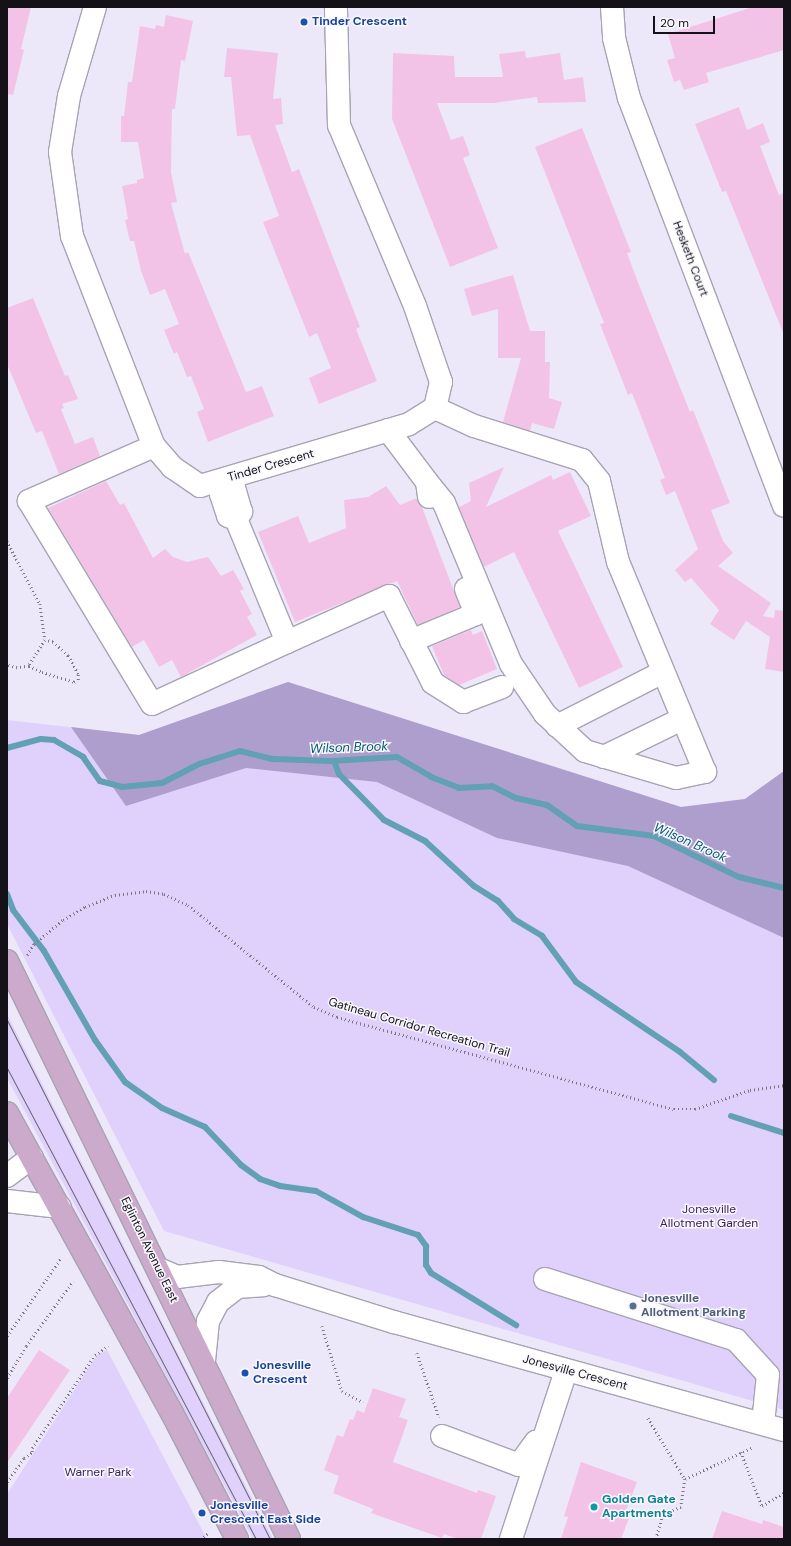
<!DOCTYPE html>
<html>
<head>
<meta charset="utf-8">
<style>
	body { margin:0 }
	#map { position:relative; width:791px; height:1546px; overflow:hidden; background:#ede8f9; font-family:"DM Sans",sans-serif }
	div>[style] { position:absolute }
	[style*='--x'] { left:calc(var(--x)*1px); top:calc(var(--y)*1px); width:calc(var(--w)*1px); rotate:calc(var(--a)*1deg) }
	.green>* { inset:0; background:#dfd1fc }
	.forest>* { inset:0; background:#ae9ece }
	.stream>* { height:6px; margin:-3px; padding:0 3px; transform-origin:3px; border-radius:3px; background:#62a0b5 }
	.building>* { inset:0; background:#f3c3e7 }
	.path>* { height:2.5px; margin-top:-1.25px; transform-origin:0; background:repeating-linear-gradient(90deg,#7b7883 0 1px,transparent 0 4px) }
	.roads { filter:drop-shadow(1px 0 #a8a3b3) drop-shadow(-1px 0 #a8a3b3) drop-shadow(0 1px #a8a3b3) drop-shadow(0 -1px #a8a3b3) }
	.minor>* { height:22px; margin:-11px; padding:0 11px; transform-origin:11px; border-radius:11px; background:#fff }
	.major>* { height:22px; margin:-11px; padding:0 11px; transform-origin:11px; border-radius:11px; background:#cbaacb }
	.tram>* { height:1px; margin:-0.5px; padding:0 0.5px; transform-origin:0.5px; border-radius:0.5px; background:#68656f }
	.dots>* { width:11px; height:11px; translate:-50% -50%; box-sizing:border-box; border:2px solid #f9f7fe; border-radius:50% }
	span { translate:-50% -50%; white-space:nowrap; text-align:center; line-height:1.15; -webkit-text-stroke:3px #f9f7fe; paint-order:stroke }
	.transit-label { font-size:12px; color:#164399; font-weight:700 }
	.left { translate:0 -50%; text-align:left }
	.street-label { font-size:12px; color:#141218 }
	.park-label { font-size:12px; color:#3a215c }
	.service-label { font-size:12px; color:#4e5e75; font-weight:700 }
	.culture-label { font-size:12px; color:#0d838f; font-weight:700 }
	.water-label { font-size:13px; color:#005a70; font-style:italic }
	.frame { position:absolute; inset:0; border:8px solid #141218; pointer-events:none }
	.scale { position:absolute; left:653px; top:16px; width:62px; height:18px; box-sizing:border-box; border:2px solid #141218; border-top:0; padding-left:5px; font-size:12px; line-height:14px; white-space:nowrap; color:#141218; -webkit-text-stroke:3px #f9f7fe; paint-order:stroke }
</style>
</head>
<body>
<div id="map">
	<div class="green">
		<i style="clip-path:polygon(288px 682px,681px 807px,745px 799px,784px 771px,784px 1410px,164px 1231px,7px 924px,7px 720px,139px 735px)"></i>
		<i style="clip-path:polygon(7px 1014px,180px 1358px,273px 1539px,253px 1539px,7px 1078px)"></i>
		<i style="clip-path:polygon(107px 1350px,207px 1539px,7px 1539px,7px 1494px,97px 1355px)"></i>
	</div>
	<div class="forest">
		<i style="clip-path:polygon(288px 682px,681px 807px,745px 799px,784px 771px,784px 938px,628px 866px,497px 838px,377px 782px,246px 768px,126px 806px,71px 727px,139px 735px)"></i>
	</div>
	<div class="stream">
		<i style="--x:7;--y:748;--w:35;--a:-15"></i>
		<i style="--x:41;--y:739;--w:13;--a:4"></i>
		<i style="--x:54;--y:740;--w:34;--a:30"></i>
		<i style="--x:83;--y:757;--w:29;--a:55"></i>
		<i style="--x:100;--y:781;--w:23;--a:15"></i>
		<i style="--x:122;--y:787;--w:40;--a:-5.7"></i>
		<i style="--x:162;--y:783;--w:42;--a:-27.2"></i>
		<i style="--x:199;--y:764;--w:43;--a:-17.6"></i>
		<i style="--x:240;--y:751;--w:34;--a:14"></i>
		<i style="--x:273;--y:759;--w:58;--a:2"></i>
		<i style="--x:331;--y:761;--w:66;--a:-3.5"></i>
		<i style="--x:397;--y:757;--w:39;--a:30"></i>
		<i style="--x:431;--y:777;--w:30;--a:21"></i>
		<i style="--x:459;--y:788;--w:33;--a:-3"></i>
		<i style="--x:492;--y:786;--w:27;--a:27"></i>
		<i style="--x:516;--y:798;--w:32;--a:13"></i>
		<i style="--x:547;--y:805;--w:37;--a:35"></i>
		<i style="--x:577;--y:826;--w:78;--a:7.4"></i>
		<i style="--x:654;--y:836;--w:94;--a:25.8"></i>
		<i style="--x:739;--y:877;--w:46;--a:13.7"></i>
		<i style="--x:334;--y:761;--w:14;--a:69"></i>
		<i style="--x:339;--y:774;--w:64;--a:45.6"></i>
		<i style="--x:384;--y:820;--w:46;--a:27.1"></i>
		<i style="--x:425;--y:841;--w:67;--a:42.6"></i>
		<i style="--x:474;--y:886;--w:28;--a:32"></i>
		<i style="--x:498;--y:901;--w:24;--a:48"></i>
		<i style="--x:514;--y:919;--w:33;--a:31"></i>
		<i style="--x:542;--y:936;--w:57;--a:53.5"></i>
		<i style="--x:576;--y:982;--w:125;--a:33.9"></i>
		<i style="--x:680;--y:1052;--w:44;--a:39.5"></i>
		<i style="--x:7;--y:894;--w:17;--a:69"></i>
		<i style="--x:13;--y:910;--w:51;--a:52.9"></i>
		<i style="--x:44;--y:951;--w:103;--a:60.2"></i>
		<i style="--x:95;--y:1040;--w:52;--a:54.5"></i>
		<i style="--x:125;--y:1082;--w:45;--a:35.1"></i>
		<i style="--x:162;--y:1108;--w:47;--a:23.8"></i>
		<i style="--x:205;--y:1127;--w:52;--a:46.5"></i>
		<i style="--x:241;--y:1165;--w:24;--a:36"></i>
		<i style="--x:260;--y:1179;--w:21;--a:19"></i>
		<i style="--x:280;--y:1186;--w:36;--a:8"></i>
		<i style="--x:316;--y:1191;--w:54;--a:29"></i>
		<i style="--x:363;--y:1217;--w:58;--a:18.1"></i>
		<i style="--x:418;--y:1235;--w:14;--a:54"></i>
		<i style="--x:426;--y:1246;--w:19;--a:90"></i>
		<i style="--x:426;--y:1265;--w:9;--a:58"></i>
		<i style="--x:431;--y:1273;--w:100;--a:31.5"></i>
		<i style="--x:731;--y:1116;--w:56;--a:17.8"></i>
	</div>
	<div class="building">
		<i style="clip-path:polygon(7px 7px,31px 7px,21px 49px,24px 50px,13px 95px,7px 94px)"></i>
		<i style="clip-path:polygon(753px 7px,784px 7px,784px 50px,706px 73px,709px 82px,684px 90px,680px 80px,674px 82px,667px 60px,675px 58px,668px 34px)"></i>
		<i style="clip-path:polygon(166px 15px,193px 21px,185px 61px,181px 60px,175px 109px,172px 109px,171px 172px,177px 202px,171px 203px,185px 254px,188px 252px,246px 392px,262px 386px,274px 416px,208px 442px,197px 412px,204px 409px,191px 376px,187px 377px,177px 352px,174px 354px,164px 330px,179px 324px,165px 289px,150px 295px,141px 271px,134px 241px,130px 241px,125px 220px,128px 219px,122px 186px,137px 183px,137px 180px,144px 178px,138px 142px,121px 142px,121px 116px,124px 116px,128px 82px,132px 82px,140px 26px,155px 29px,156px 25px,164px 27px)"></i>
		<i style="clip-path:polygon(227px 48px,278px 53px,273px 99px,281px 98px,283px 124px,275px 125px,292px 172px,299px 169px,360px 327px,356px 329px,377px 381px,319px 404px,309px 378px,331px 368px,317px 333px,309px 337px,263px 222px,279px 216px,250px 135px,237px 136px,231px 77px,224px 77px)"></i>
		<i style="clip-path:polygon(525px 51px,526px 58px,560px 53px,564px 80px,583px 77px,586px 102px,538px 103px,537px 97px,494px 103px,437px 103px,451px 140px,463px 136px,470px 155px,463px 158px,498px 248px,450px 267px,392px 119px,393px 53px,454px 56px,455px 77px,503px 77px,499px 54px)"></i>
		<i style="clip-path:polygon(739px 107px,747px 130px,763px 123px,770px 142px,760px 146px,779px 195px,784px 193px,784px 335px,726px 191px,722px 192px,695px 124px)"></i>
		<i style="clip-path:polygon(582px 128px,631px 252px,627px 253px,639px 285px,690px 412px,693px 410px,730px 503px,711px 510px,723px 541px,733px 553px,718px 566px,771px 603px,763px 616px,774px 618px,775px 610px,784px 611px,784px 672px,765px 669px,770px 637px,746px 621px,734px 640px,720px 631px,710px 624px,719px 610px,691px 578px,685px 582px,675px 570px,698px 549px,675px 491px,666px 495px,660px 480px,665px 478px,632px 393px,628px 395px,600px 324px,604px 323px,535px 147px)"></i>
		<i style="clip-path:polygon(513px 275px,530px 331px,545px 331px,545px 362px,550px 362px,549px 398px,562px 402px,554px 429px,532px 423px,530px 431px,503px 422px,521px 358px,498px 358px,498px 309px,472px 316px,464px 289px)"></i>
		<i style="clip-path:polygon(33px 298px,65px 376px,68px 375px,78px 399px,62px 404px,64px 408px,61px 409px,75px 444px,93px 437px,100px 456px,59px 474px,42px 431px,36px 433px,7px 364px,7px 308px)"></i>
		<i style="clip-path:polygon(504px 467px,486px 507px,551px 475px,553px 480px,570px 472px,591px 516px,558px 531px,623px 667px,579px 688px,514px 552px,484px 567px,459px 507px,471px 501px,469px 483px)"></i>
		<i style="clip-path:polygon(106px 481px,120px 505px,124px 503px,153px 558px,165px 549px,173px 557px,187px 562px,208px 557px,221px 576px,233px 570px,244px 589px,240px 591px,252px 614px,247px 617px,257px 635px,181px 677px,172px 660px,159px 667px,144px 640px,132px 647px,48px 508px)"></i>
		<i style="clip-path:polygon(386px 486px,400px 505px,417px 498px,422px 507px,460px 607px,418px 625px,397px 581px,295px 622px,258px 532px,298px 516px,309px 543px,346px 528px,344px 500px,368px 497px)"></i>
		<i style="clip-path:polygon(471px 630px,473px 635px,482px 631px,497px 669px,459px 685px,444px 675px,432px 646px)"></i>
		<i style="clip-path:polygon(39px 1350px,70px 1370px,7px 1463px,7px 1398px)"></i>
		<i style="clip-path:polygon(373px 1388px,406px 1399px,399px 1417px,408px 1420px,393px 1462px,477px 1493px,478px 1490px,496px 1496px,481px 1539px,458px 1539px,444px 1534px,442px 1538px,371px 1513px,373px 1509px,333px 1493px,339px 1476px,324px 1470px,337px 1435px,343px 1437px,350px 1419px,353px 1420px,357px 1410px,364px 1413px)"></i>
		<i style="clip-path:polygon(581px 1462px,637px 1482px,624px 1516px,629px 1518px,621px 1539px,561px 1539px,568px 1517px,564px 1516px)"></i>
		<i style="clip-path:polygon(722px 1511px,762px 1524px,763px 1520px,784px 1527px,784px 1539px,712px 1539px)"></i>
	</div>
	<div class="path">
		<i style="--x:7;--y:541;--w:71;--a:62.4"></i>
		<i style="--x:40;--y:604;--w:36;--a:82"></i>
		<i style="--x:45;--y:640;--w:31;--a:122"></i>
		<i style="--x:29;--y:666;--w:12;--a:171"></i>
		<i style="--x:17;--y:668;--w:10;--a:-163"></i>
		<i style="--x:29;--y:666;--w:14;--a:25"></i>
		<i style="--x:42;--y:672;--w:34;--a:17"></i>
		<i style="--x:74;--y:682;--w:4;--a:-27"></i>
		<i style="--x:78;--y:680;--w:6;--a:-90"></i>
		<i style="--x:78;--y:674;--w:21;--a:-119"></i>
		<i style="--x:68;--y:656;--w:21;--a:-137"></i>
		<i style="--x:53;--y:642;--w:8;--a:-166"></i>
		<i style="--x:27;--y:955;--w:13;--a:-58"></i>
		<i style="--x:34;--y:944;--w:38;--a:-40"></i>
		<i style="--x:63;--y:920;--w:26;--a:-31"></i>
		<i style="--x:85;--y:907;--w:32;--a:-22"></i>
		<i style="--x:115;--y:895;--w:31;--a:-7"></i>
		<i style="--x:146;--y:891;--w:18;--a:9"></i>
		<i style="--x:164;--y:894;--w:26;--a:25"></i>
		<i style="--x:188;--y:905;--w:162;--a:39"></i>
		<i style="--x:314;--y:1007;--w:25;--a:23"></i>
		<i style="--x:337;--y:1017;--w:349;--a:15.3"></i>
		<i style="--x:674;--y:1109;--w:21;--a:0"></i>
		<i style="--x:695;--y:1109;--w:58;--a:-19.1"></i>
		<i style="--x:750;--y:1090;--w:34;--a:-8"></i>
		<i style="--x:322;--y:1326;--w:68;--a:72.9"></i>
		<i style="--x:342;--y:1391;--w:24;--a:28"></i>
		<i style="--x:7;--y:1336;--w:95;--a:-55.3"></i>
		<i style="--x:417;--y:1353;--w:68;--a:71"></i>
		<i style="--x:7;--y:1378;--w:37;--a:-59"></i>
		<i style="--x:26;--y:1346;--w:80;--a:-54.1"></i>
		<i style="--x:648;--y:1418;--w:71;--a:58.8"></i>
		<i style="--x:685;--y:1479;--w:28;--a:98"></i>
		<i style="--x:681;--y:1507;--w:20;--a:156"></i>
		<i style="--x:663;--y:1515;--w:25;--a:106"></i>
		<i style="--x:741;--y:1452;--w:58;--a:68.7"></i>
		<i style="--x:762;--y:1506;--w:26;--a:-31"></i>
		<i style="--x:685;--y:1479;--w:75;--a:-25.2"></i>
		<i style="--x:7;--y:1482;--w:29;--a:-55"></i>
		<i style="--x:24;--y:1458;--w:10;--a:-37"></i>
		<i style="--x:32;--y:1452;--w:4;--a:-90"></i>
		<i style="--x:32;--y:1448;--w:112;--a:-55.9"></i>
		<i style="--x:95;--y:1355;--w:16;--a:-35"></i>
		<i style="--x:200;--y:1539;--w:9;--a:-36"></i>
	</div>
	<div class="roads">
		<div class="minor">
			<i style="--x:95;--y:7;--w:93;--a:106.3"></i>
			<i style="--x:69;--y:96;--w:57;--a:99.1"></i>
			<i style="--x:60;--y:152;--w:85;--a:81.9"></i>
			<i style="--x:72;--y:236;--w:225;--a:68.7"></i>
			<i style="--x:154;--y:446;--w:28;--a:49"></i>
			<i style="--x:172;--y:467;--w:34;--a:34"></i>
			<i style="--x:200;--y:486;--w:218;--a:-16.5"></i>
			<i style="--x:409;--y:424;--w:31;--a:-32"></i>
			<i style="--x:435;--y:408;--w:27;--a:-77"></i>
			<i style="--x:441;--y:382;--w:80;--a:-108.9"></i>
			<i style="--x:415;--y:306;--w:196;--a:-112.8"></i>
			<i style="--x:339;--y:125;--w:118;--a:-91.5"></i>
			<i style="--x:612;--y:7;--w:31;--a:86"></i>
			<i style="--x:614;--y:38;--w:62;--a:76"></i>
			<i style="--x:629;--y:98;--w:436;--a:69.2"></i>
			<i style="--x:388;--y:430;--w:65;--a:53.1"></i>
			<i style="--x:427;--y:482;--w:15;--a:82"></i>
			<i style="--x:154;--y:446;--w:137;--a:156.3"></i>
			<i style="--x:29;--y:501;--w:237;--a:58.8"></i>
			<i style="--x:152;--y:704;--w:149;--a:-24.7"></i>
			<i style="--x:287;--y:642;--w:133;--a:-112.5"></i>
			<i style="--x:223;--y:480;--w:6;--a:72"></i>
			<i style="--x:225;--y:486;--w:9;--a:117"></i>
			<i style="--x:221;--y:494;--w:23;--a:72"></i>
			<i style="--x:228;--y:516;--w:9;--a:21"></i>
			<i style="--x:236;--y:519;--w:9;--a:-54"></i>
			<i style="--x:241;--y:512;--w:25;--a:-106"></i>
			<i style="--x:234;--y:488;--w:9;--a:-167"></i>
			<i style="--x:427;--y:482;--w:27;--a:51"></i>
			<i style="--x:444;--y:503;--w:174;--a:67.4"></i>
			<i style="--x:511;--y:664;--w:60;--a:55.8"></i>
			<i style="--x:545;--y:714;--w:54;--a:42.8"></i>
			<i style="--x:585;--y:751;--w:95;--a:16.5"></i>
			<i style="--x:676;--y:778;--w:30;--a:-12"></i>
			<i style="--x:705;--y:772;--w:227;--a:-112.5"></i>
			<i style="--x:618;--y:562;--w:83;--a:-103.2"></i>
			<i style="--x:599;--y:481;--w:27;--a:-129"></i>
			<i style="--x:582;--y:460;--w:113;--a:-162.5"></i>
			<i style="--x:474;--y:426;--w:43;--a:-155.2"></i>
			<i style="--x:411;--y:641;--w:70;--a:-22.6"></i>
			<i style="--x:476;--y:614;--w:27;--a:-112"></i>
			<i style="--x:287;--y:642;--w:112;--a:-24.3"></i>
			<i style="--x:389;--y:596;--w:97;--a:63.2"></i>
			<i style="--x:433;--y:683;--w:36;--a:32"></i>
			<i style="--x:463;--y:702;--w:42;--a:-21"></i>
			<i style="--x:557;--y:726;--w:119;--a:-27"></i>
			<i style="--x:604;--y:757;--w:87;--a:-26"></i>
			<i style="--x:7;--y:1176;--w:31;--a:-37"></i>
			<i style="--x:7;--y:1201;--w:53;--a:6.5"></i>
			<i style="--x:159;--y:1269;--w:20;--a:24"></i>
			<i style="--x:177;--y:1277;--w:42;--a:-6.8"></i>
			<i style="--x:219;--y:1272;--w:40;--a:7.1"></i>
			<i style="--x:259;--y:1277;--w:18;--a:27"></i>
			<i style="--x:275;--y:1285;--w:125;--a:17.3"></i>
			<i style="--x:394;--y:1322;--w:405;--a:15.5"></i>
			<i style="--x:545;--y:1279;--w:201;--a:17.7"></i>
			<i style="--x:736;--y:1340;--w:47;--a:47.6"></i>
			<i style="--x:768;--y:1375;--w:48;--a:95.9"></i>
			<i style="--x:204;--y:1361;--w:40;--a:-84.3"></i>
			<i style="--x:208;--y:1321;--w:21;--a:-62"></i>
			<i style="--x:218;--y:1302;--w:24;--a:-38"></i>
			<i style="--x:237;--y:1287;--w:26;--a:-4"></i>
			<i style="--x:442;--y:1436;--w:82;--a:20.6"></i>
			<i style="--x:519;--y:1465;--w:29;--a:-54"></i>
			<i style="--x:511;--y:1539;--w:177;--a:-71.9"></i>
		</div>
		<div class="major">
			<i style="--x:7;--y:961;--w:643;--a:63.99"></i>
			<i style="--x:7;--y:1113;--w:342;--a:61.2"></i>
			<i style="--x:172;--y:1413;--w:142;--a:62.7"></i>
		</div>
	</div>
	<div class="tram">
		<i style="--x:7;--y:1020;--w:582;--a:63.13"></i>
		<i style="--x:7;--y:1068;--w:533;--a:62.14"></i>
	</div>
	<div class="dots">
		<i style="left:304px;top:22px;background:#1a4fb4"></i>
		<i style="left:633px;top:1306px;background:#5c6f8a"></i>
		<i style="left:245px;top:1373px;background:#1a4fb4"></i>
		<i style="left:594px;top:1507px;background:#0f9aa8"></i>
		<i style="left:202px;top:1513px;background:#1a4fb4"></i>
	</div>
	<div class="transit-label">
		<span class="left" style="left:312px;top:22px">Tinder Crescent</span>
		<span class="left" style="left:253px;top:1373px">Jonesville<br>Crescent</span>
		<span class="left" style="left:210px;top:1513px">Jonesville<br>Crescent East Side</span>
	</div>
	<div class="street-label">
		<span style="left:690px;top:259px;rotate:69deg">Hesketh Court</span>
		<span style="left:271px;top:466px;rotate:-16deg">Tinder Crescent</span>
		<span style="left:419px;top:1028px;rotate:16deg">Gatineau Corridor Recreation Trail</span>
		<span style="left:149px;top:1250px;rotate:64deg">Eglinton Avenue East</span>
		<span style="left:575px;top:1373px;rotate:15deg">Jonesville Crescent</span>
	</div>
	<div class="park-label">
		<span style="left:709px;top:1217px">Jonesville<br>Allotment Garden</span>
		<span style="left:98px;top:1473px">Warner Park</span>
	</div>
	<div class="service-label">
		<span class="left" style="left:641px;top:1306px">Jonesville<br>Allotment Parking</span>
	</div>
	<div class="culture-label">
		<span class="left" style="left:602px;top:1507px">Golden Gate<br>Apartments</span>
	</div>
	<div class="water-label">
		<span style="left:349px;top:748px;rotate:-2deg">Wilson Brook</span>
		<span style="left:690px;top:843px;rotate:24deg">Wilson Brook</span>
	</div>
	<div class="frame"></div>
	<div class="scale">20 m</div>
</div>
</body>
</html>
